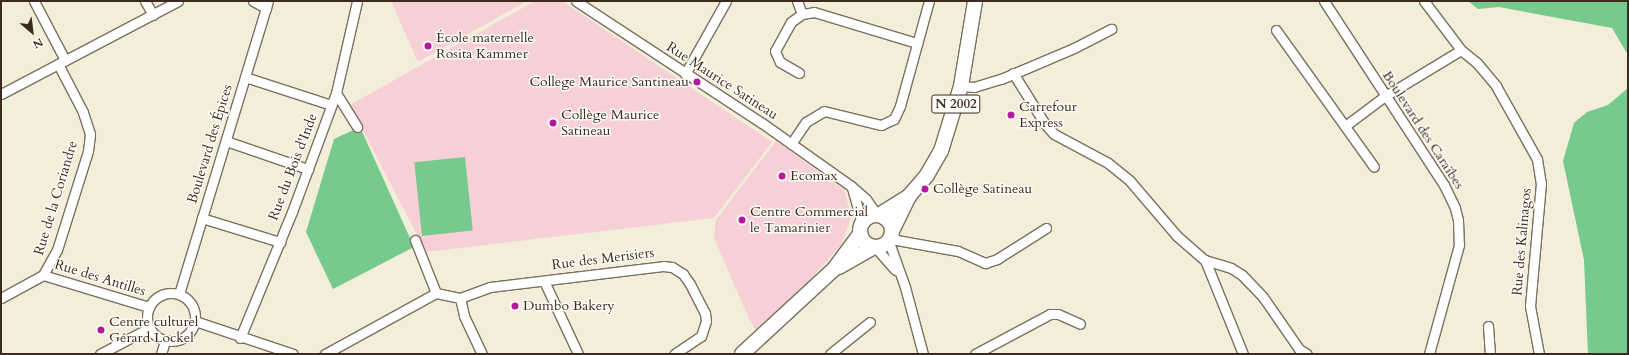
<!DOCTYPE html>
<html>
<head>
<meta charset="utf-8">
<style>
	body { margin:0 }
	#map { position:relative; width:1629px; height:355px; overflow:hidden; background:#f2eed9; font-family:Cardo,serif }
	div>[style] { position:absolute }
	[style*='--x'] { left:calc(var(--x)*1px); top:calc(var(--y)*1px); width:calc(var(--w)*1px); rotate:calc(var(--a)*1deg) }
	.built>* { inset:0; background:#f6cfd7 }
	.green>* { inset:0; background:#77ca8d; transform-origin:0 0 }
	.roads { filter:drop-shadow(1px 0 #7b6f5f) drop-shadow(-1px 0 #7b6f5f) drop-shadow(0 1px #7b6f5f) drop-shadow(0 -1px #7b6f5f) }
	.minor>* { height:9px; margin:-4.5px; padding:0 4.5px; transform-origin:4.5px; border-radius:4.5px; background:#fff }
	.minor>.ring { margin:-4.5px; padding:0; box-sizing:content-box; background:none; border:9px solid #fff; border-radius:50% }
	.primary>* { height:14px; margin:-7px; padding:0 7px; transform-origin:7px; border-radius:7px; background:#fff }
	.primary>.ring { margin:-7px; padding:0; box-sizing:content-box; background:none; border:14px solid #fff; border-radius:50% }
	.dots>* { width:11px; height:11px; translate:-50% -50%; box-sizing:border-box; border:2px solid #fdfcf7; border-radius:50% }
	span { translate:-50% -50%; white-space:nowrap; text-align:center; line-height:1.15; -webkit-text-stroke:3px #fdfcf7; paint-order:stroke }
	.shield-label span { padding:1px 3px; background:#fdfcf7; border:1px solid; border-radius:3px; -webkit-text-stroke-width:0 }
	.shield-label { font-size:13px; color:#3b2a1e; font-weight:700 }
	.poi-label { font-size:14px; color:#3b2a1e }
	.left { translate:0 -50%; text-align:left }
	.right { translate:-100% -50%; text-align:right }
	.street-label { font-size:14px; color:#3b2a1e }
	.frame { position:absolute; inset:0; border:2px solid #3b2a1e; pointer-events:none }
	.north { position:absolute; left:12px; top:12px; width:40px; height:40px; -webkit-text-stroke:3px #fdfcf7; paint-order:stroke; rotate:152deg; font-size:11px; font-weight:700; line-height:16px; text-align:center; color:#3b2a1e }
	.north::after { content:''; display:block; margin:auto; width:14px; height:18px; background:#3b2a1e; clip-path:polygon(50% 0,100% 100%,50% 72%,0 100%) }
</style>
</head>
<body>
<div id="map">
	<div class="built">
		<i style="clip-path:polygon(391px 1px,527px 1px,418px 62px)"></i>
		<i style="clip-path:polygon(535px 1px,562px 1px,772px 142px,714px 218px,426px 252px,350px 105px)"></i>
		<i style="clip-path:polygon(776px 141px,845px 191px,851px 218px,841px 245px,797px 294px,756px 330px,750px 321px,714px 238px,716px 220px)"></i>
	</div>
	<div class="green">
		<i style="clip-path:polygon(1468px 1px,1628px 1px,1628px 55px,1612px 28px,1499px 7px,1478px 9px)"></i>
		<i style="clip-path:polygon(1628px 88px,1628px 354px,1588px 354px,1584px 260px,1563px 161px,1574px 123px,1587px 112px,1608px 105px)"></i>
		<i style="clip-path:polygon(360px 127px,414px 247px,333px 289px,306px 232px,334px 139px)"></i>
		<i style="left:465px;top:157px;width:74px;height:51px;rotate:84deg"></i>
	</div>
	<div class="roads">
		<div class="minor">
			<i style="--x:34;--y:1;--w:67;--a:62.3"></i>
			<i style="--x:145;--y:1;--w:16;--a:60"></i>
			<i style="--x:253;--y:1;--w:15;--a:28"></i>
			<i style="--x:576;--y:1;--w:222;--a:33.3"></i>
			<i style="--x:762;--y:123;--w:109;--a:35.3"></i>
			<i style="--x:851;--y:186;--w:20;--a:41"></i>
			<i style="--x:866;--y:199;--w:19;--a:55"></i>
			<i style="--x:797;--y:1;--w:14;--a:69"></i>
			<i style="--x:802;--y:14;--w:14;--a:144"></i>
			<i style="--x:791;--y:22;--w:33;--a:119"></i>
			<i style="--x:775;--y:51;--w:12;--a:66"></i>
			<i style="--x:780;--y:62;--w:22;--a:30"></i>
			<i style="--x:1324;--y:1;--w:220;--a:56.9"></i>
			<i style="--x:1444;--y:185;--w:25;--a:64"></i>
			<i style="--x:1455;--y:208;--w:12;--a:76"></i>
			<i style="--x:1458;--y:220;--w:25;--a:88"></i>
			<i style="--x:1459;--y:245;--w:113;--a:105.4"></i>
			<i style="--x:1424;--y:1;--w:61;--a:52.9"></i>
			<i style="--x:1461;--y:50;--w:21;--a:39"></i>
			<i style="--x:1477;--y:63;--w:30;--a:50"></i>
			<i style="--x:1496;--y:86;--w:84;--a:60.7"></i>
			<i style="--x:1537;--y:159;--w:24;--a:81"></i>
			<i style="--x:1541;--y:183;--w:123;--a:95.1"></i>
			<i style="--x:1530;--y:306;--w:49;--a:79.4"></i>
			<i style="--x:802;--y:14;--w:12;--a:-9"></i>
			<i style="--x:814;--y:12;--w:108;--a:16.8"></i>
			<i style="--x:1276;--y:30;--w:168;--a:54.4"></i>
			<i style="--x:1013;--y:73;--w:60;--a:57.9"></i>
			<i style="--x:1045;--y:124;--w:13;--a:48"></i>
			<i style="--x:1054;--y:134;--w:61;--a:28.2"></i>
			<i style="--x:1108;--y:163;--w:28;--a:39"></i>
			<i style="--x:1130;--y:181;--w:72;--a:49.5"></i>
			<i style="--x:1177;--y:236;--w:37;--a:41"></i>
			<i style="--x:1205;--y:260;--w:101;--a:68"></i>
			<i style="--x:685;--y:74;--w:84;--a:-60.7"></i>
			<i style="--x:245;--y:77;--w:90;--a:18"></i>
			<i style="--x:961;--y:86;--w:13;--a:4"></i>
			<i style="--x:974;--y:87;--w:28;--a:-17"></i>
			<i style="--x:1001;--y:79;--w:79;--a:-23"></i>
			<i style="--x:1074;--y:48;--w:42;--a:-27.2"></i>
			<i style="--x:336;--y:93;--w:40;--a:58"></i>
			<i style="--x:1;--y:94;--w:200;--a:-27.7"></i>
			<i style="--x:1345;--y:126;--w:50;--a:-36.9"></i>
			<i style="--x:1385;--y:96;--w:89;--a:-31.2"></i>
			<i style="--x:226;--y:141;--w:87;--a:18.9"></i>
			<i style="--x:791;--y:144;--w:27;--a:-56"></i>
			<i style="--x:806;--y:122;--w:21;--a:-31"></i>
			<i style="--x:824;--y:111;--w:59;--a:13.8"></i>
			<i style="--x:881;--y:125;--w:14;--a:-25"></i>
			<i style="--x:894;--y:119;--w:14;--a:-65"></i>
			<i style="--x:900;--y:106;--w:109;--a:-74.6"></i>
			<i style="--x:852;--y:188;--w:37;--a:74"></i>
			<i style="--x:202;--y:218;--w:82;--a:17.1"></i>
			<i style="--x:891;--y:239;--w:68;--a:10.2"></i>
			<i style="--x:958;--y:251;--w:30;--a:24"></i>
			<i style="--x:985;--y:263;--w:13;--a:-18"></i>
			<i style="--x:997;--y:259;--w:58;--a:-32.3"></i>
			<i style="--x:415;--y:240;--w:57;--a:68.4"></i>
			<i style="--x:889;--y:242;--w:48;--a:70.4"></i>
			<i style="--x:905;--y:287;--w:69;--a:75"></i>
			<i style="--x:876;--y:248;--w:29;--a:49"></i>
			<i style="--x:1205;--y:260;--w:27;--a:17"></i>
			<i style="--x:1231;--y:268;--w:13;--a:32"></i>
			<i style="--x:1242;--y:275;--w:30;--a:46"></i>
			<i style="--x:1263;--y:297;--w:63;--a:55.3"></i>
			<i style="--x:1299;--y:349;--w:9;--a:32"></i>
			<i style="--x:43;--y:275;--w:29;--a:-61"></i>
			<i style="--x:57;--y:250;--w:104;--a:-72.6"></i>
			<i style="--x:88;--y:151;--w:17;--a:-83"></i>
			<i style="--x:90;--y:134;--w:23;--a:-108"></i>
			<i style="--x:83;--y:112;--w:54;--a:-117.5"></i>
			<i style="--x:544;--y:281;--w:81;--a:65"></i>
			<i style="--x:436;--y:293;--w:25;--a:12"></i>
			<i class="ring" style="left:147px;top:293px;width:39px;height:39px"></i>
			<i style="--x:179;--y:294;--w:306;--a:-73.1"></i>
			<i style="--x:1;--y:298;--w:48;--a:-28.7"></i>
			<i style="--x:43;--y:275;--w:111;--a:16.8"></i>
			<i style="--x:460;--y:298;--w:32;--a:-20"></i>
			<i style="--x:490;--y:287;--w:174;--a:-6.9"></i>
			<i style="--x:663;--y:266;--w:9;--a:6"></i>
			<i style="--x:672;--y:267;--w:13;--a:32"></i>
			<i style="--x:683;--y:274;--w:12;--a:55"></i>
			<i style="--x:690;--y:284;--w:33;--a:63"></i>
			<i style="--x:705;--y:313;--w:8;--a:83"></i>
			<i style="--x:706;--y:321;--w:16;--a:108"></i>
			<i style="--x:701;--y:336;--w:32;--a:146"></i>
			<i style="--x:460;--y:298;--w:18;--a:77"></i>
			<i style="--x:464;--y:316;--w:42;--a:64.7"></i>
			<i style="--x:195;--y:321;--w:103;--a:18.6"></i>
			<i style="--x:1488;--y:326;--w:28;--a:86"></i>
			<i style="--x:240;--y:338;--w:136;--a:-67.6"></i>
			<i style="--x:292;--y:212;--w:127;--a:-69.7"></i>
			<i style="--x:336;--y:93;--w:94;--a:-77.1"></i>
			<i style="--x:100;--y:354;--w:55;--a:-28"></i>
			<i style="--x:161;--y:354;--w:14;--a:-73"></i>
			<i style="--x:325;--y:354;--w:127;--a:-28.8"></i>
			<i style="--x:830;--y:354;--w:51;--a:-38.7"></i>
			<i style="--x:975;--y:354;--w:85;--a:-28.1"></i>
			<i style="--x:1050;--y:314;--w:8;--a:0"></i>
			<i style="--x:1058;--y:314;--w:24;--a:24"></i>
		</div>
		<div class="primary">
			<i class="ring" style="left:860px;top:215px;width:18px;height:18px"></i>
			<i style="--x:879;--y:215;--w:36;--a:-32"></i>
			<i style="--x:909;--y:196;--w:28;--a:-49"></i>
			<i style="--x:927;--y:175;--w:28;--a:-60"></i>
			<i style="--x:941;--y:151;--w:68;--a:-72.9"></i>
			<i style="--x:961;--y:86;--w:86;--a:-80.6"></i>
			<i style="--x:893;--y:229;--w:37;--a:-64"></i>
			<i style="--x:839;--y:267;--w:40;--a:-29.7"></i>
			<i style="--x:742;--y:354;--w:125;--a:-42.7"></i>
			<i style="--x:834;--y:269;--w:44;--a:-53.4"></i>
		</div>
	</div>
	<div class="dots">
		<i style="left:428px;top:46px;background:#b5179e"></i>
		<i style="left:697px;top:82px;background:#b5179e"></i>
		<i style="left:1011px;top:115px;background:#b5179e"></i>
		<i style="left:553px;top:123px;background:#b5179e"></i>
		<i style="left:782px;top:176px;background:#b5179e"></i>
		<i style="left:925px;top:189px;background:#b5179e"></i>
		<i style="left:742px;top:220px;background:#b5179e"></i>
		<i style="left:515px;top:306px;background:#b5179e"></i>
		<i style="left:101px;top:330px;background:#b5179e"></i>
	</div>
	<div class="shield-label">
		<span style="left:956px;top:104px">N 2002</span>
	</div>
	<div class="poi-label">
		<span class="left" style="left:436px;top:46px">École maternelle<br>Rosita Kammer</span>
		<span class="right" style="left:689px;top:82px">College Maurice Santineau</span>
		<span class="left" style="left:1019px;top:115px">Carrefour<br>Express</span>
		<span class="left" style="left:561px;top:123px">Collège Maurice<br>Satineau</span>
		<span class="left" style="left:790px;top:176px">Ecomax</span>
		<span class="left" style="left:933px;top:189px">Collège Satineau</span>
		<span class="left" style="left:750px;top:220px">Centre Commercial<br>le Tamarinier</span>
		<span class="left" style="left:523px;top:306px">Dumbo Bakery</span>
		<span class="left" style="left:109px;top:330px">Centre culturel<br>Gérard Lockel</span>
	</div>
	<div class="street-label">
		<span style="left:722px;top:81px;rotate:33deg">Rue Maurice Satineau</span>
		<span style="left:1423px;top:130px;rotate:57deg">Boulevard des Caraïbes</span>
		<span style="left:210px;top:144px;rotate:-73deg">Boulevard des Épices</span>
		<span style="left:293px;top:167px;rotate:-69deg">Rue du Bois d'Inde</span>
		<span style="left:56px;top:198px;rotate:-73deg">Rue de la Coriandre</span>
		<span style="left:1522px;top:242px;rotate:-85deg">Rue des Kalinagos</span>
		<span style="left:603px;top:259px;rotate:-7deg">Rue des Merisiers</span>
		<span style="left:100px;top:278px;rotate:17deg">Rue des Antilles</span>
	</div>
	<div class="frame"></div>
	<div class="north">N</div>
</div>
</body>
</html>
